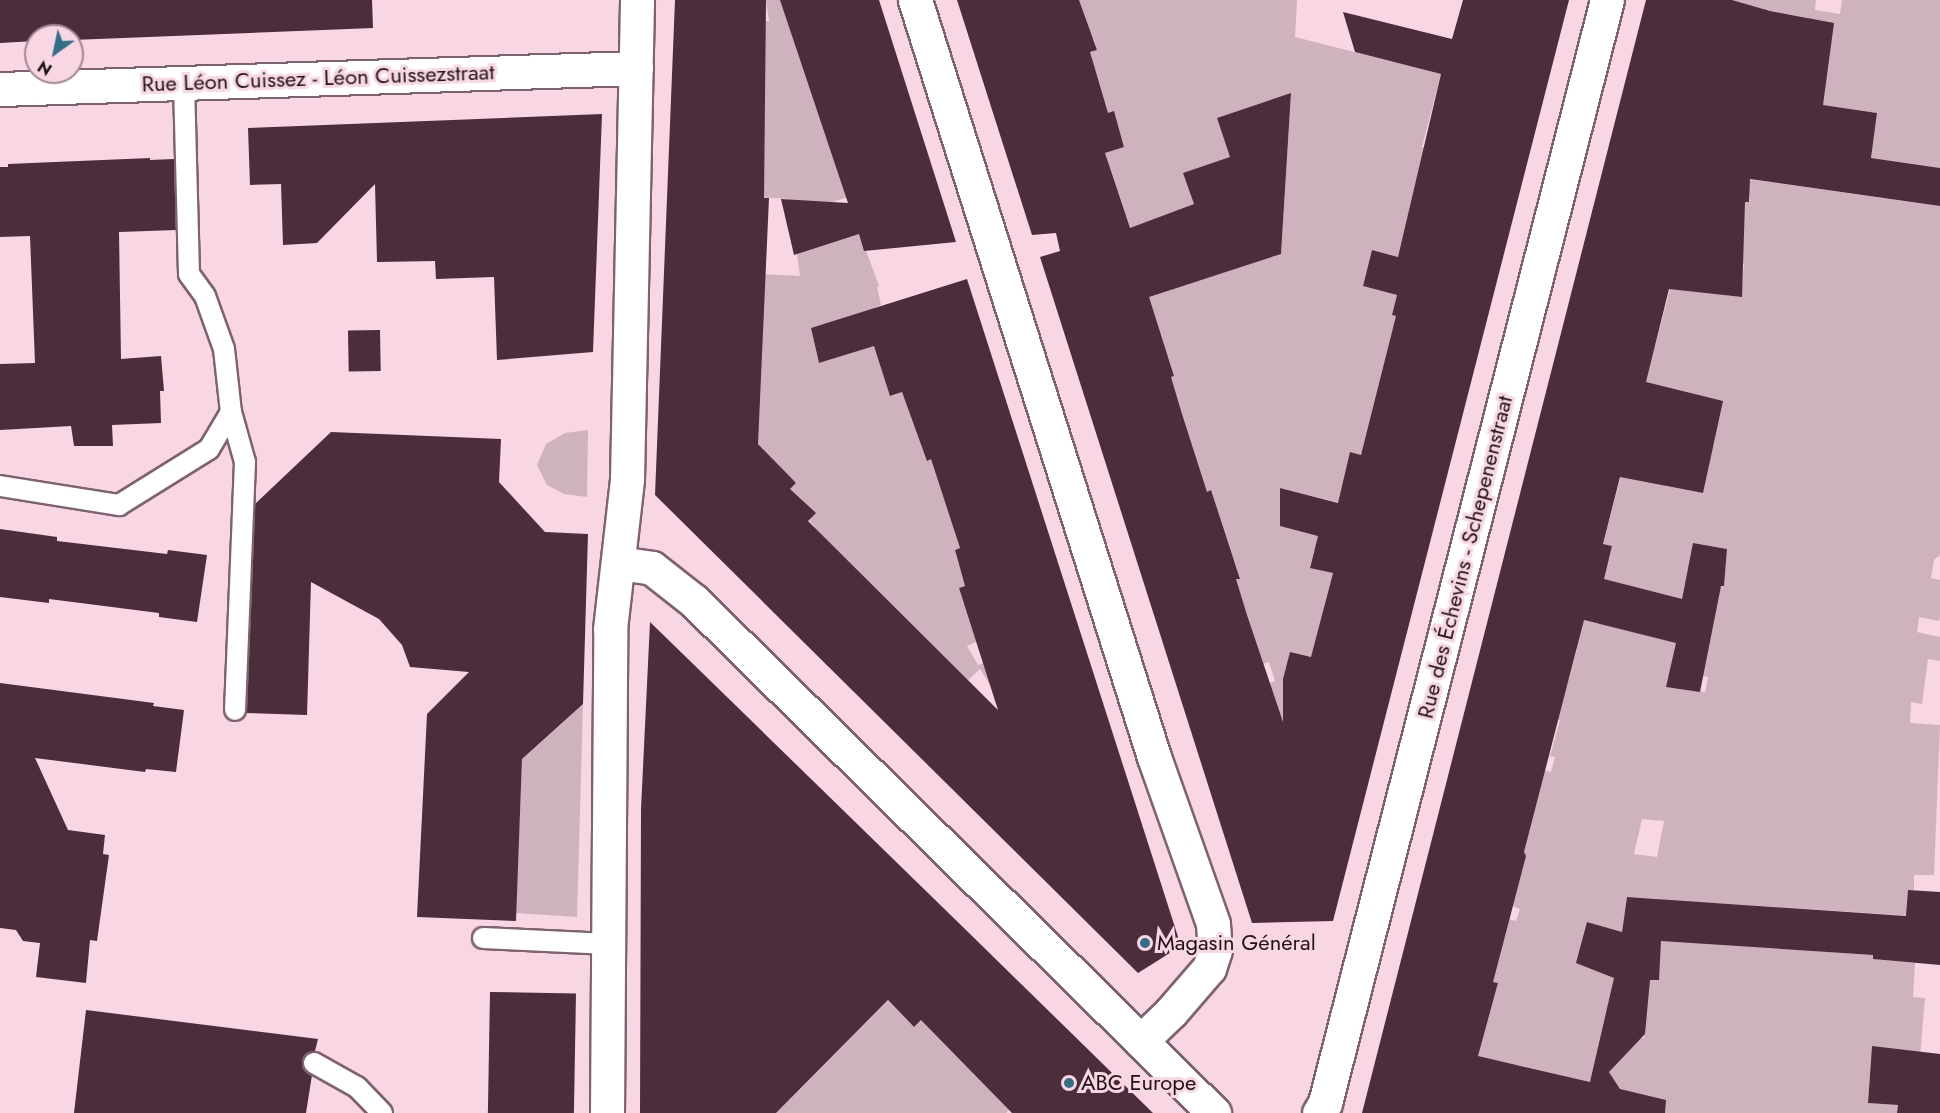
<!DOCTYPE html>
<html>
<head>
<meta charset="utf-8">
<style>
	body { margin:0 }
	#map { position:relative; width:1940px; height:1113px; overflow:hidden; background:#f8d6e4; font-family:Jost,sans-serif }
	div>[style] { position:absolute }
	[style*='--x'] { left:calc(var(--x)*1px); top:calc(var(--y)*1px); width:calc(var(--w)*1px); rotate:calc(var(--a)*1deg) }
	.green>* { inset:0; background:#ceb3be }
	.building>* { inset:0; background:#4b2d3b; transform-origin:0 0 }
	.roads { filter:drop-shadow(2px 0 #7f626f) drop-shadow(-2px 0 #7f626f) drop-shadow(0 2px #7f626f) drop-shadow(0 -2px #7f626f) }
	.service>* { height:20px; margin:-10px; padding:0 10px; transform-origin:10px; border-radius:10px; background:#fff }
	.minor>* { height:33px; margin:-16.5px; padding:0 16.5px; transform-origin:16.5px; border-radius:16.5px; background:#fff }
	.dots>* { width:16px; height:16px; translate:-50% -50%; box-sizing:border-box; border:3px solid #f8d6e4; border-radius:50% }
	span { translate:-50% -50%; white-space:nowrap; text-align:center; line-height:1.15; -webkit-text-stroke:6px #f8d6e4; paint-order:stroke }
	.street-label { font-size:22px; color:#1e1217 }
	.poi-label { font-size:22px; color:#1e1217 }
	.left { translate:0 -50%; text-align:left }
	.north { position:absolute; left:24px; top:24px; width:60px; height:60px; box-sizing:border-box; background:#f8d6e4; border:2px solid #a18892; border-radius:50%; rotate:213deg; font-size:16px; font-weight:700; line-height:24px; text-align:center; color:#1e1217 }
	.north::after { content:''; display:block; margin:auto; width:21px; height:27px; background:#337087; clip-path:polygon(50% 0,100% 100%,50% 72%,0 100%) }
</style>
</head>
<body>
<div id="map">
	<div class="green">
		<i style="clip-path:polygon(734px 0,784px 0,848px 197px,792px 215px,790px 199px,730px 196px,760px 21px,769px 21px,766px 2px)"></i>
		<i style="clip-path:polygon(evenodd,1078px 0,1297px 0,1295px 37px,1441px 74px,1422px 147px,1425px 148px,1409px 260px,1372px 250px,1363px 286px,1397px 295px,1392px 315px,1402px 318px,1361px 455px,1350px 452px,1348px 505px,1280px 488px,1281px 526px,1338px 541px,1334px 555px,1314px 550px,1310px 567px,1333px 573px,1324px 606px,1333px 662px,1308px 656px,1304px 672px,1285px 668px,1286px 683px,1320px 760px,1245px 691px,1275px 681px,1269px 662px,1263px 664px,1251px 630px,1236px 579px,1239px 578px,1235px 562px,1225px 565px,1216px 507px,1211px 491px,1206px 492px,1193px 451px,1170px 377px,1174px 375px,1138px 268px,1105px 153px,1124px 147px,1114px 112px,1087px 120px,1074px 63px,1092px 57px,1090px 52px,1097px 50px,1094px 39px,1084px 42px,1078px 0,1291px 94px,1281px 254px,1207px 278px,1184px 208px,1194px 204px,1184px 173px,1241px 188px,1217px 118px,1291px 94px)"></i>
		<i style="clip-path:polygon(evenodd,1732px 0,1816px 0,1815px 10px,1840px 14px,1842px 0,1940px 0,1940px 168px,1871px 158px,1877px 113px,1737px 93px,1744px 213px,1745px 202px,1750px 201px,1747px 179px,1940px 206px,1940px 555px,1934px 560px,1931px 578px,1940px 580px,1940px 617px,1939px 621px,1919px 617px,1917px 632px,1940px 637px,1940px 661px,1928px 659px,1922px 704px,1911px 702px,1910px 723px,1940px 725px,1934px 875px,1914px 875px,1914px 890px,1908px 890px,1929px 917px,1716px 903px,1715px 944px,1873px 955px,1874px 959px,1915px 963px,1913px 997px,1925px 998px,1920px 1057px,1872px 1047px,1868px 1103px,1898px 1105px,1897px 1113px,1622px 1113px,1630px 1104px,1609px 1072px,1598px 1084px,1518px 1065px,1509px 1101px,1471px 1053px,1488px 1020px,1498px 983px,1489px 981px,1501px 917px,1516px 921px,1520px 909px,1510px 905px,1530px 828px,1535px 768px,1551px 772px,1555px 757px,1550px 756px,1560px 720px,1545px 716px,1567px 686px,1577px 649px,1554px 612px,1598px 624px,1603px 603px,1583px 574px,1609px 559px,1612px 546px,1603px 544px,1745px 4px,1732px 0,1788px 14px,1808px 18px,1781px 48px,1788px 14px,1732px 0,1728px 262px,1744px 264px,1741px 297px,1725px 295px,1728px 262px,1732px 0,1722px 401px,1703px 493px,1665px 486px,1665px 485px,1722px 401px,1732px 0,1693px 543px,1727px 549px,1724px 586px,1682px 599px,1685px 583px,1695px 584px,1693px 543px,1732px 0,1670px 670px,1708px 677px,1705px 692px,1667px 687px,1670px 670px,1732px 0,1642px 819px,1664px 821px,1657px 857px,1634px 854px,1642px 819px,1732px 0,1627px 897px,1662px 899px,1658px 980px,1614px 978px,1587px 922px,1622px 932px,1627px 897px,1732px 0,1605px 1017px,1646px 1021px,1644px 1038px,1601px 1034px,1605px 1017px)"></i>
		<i style="clip-path:polygon(evenodd,853px 215px,879px 286px,877px 287px,881px 305px,876px 307px,891px 396px,902px 392px,928px 460px,932px 459px,960px 548px,955px 550px,965px 586px,959px 588px,964px 604px,977px 600px,981px 640px,967px 646px,978px 665px,994px 660px,999px 699px,980px 669px,967px 681px,821px 535px,809px 520px,815px 513px,790px 489px,796px 483px,769px 465px,773px 459px,758px 444px,740px 273px,800px 276px,797px 254px,853px 215px,821px 325px,833px 359px,819px 363px,811px 328px,821px 325px)"></i>
		<i style="clip-path:polygon(588px 430px,587px 497px,564px 494px,547px 485px,537px 465px,546px 444px,565px 433px)"></i>
		<i style="clip-path:polygon(583px 704px,577px 917px,516px 913px,522px 759px)"></i>
		<i style="clip-path:polygon(888px 1001px,914px 1027px,924px 1017px,1014px 1104px,1006px 1113px,776px 1113px)"></i>
	</div>
	<div class="building">
		<i style="clip-path:polygon(0 0,372px 0,373px 28px,72px 40px,72px 36px,36px 36px,36px 41px,0 43px)"></i>
		<i style="clip-path:polygon(675px 0,766px 0,764px 198px,769px 198px,758px 444px,796px 483px,790px 489px,816px 513px,808px 521px,998px 710px,959px 588px,965px 586px,955px 550px,960px 548px,931px 459px,927px 461px,902px 392px,890px 396px,874px 346px,819px 363px,811px 328px,967px 279px,1181px 946px,1138px 973px,655px 495px)"></i>
		<i style="clip-path:polygon(780px 0,879px 0,956px 242px,864px 251px,859px 234px,794px 255px,781px 199px,848px 203px)"></i>
		<i style="clip-path:polygon(957px 0,1079px 0,1097px 50px,1090px 52px,1108px 113px,1114px 111px,1124px 147px,1105px 153px,1130px 228px,1194px 204px,1183px 173px,1230px 157px,1217px 118px,1291px 93px,1281px 254px,1149px 297px,1174px 376px,1171px 377px,1182px 414px,1207px 492px,1211px 490px,1240px 579px,1236px 579px,1247px 615px,1283px 722px,1283px 679px,1290px 652px,1311px 657px,1333px 573px,1310px 568px,1318px 536px,1280px 526px,1280px 488px,1338px 503px,1350px 452px,1361px 455px,1396px 316px,1392px 315px,1397px 295px,1363px 286px,1372px 250px,1398px 257px,1441px 74px,1355px 52px,1343px 12px,1452px 39px,1463px 0,1569px 0,1333px 921px,1252px 923px,1040px 257px,1060px 251px,1056px 233px,1032px 235px)"></i>
		<i style="clip-path:polygon(1646px 0,1732px 0,1770px 11px,1834px 23px,1823px 105px,1877px 113px,1871px 158px,1940px 168px,1940px 206px,1750px 179px,1749px 202px,1745px 202px,1742px 297px,1669px 289px,1646px 382px,1723px 401px,1703px 493px,1620px 477px,1603px 544px,1612px 546px,1604px 579px,1682px 599px,1693px 543px,1727px 549px,1724px 586px,1721px 586px,1700px 692px,1666px 687px,1676px 643px,1584px 620px,1524px 852px,1526px 856px,1493px 982px,1498px 983px,1478px 1056px,1590px 1082px,1614px 978px,1576px 963px,1587px 922px,1622px 932px,1627px 897px,1906px 916px,1908px 890px,1940px 892px,1940px 965px,1873px 959px,1873px 955px,1661px 941px,1659px 980px,1650px 980px,1645px 1034px,1609px 1072px,1620px 1089px,1666px 1100px,1665px 1113px,1362px 1113px)"></i>
		<i style="clip-path:polygon(602px 114px,593px 352px,497px 360px,494px 277px,436px 279px,435px 261px,377px 262px,375px 184px,317px 243px,283px 245px,281px 184px,250px 185px,248px 128px)"></i>
		<i style="clip-path:polygon(150px 158px,150px 160px,174px 159px,176px 230px,119px 232px,121px 359px,161px 356px,164px 391px,160px 391px,161px 423px,112px 425px,113px 446px,74px 446px,71px 426px,0 430px,0 364px,35px 363px,30px 236px,0 237px,0 167px,8px 167px,8px 164px)"></i>
		<i style="left:380px;top:330px;width:41px;height:32px;rotate:89deg"></i>
		<i style="clip-path:polygon(331px 432px,501px 439px,499px 482px,545px 532px,588px 534px,583px 704px,522px 759px,516px 921px,417px 917px,427px 714px,469px 672px,410px 667px,402px 645px,379px 619px,311px 582px,307px 715px,246px 713px,255px 504px)"></i>
		<i style="clip-path:polygon(0 529px,57px 537px,57px 541px,167px 554px,168px 550px,207px 555px,197px 622px,159px 617px,159px 613px,49px 599px,49px 603px,0 597px)"></i>
		<i style="clip-path:polygon(650px 622px,967px 931px,1153px 1113px,1012px 1113px,921px 1020px,914px 1027px,888px 1000px,776px 1113px,640px 1113px,641px 809px)"></i>
		<i style="clip-path:polygon(0 683px,154px 703px,153px 706px,184px 710px,176px 772px,146px 769px,145px 772px,35px 758px,68px 830px,105px 835px,103px 854px,109px 855px,97px 941px,90px 940px,86px 983px,36px 977px,40px 943px,23px 941px,16px 930px,0 928px)"></i>
		<i style="left:490px;top:992px;width:86px;height:121px;rotate:1deg"></i>
		<i style="clip-path:polygon(86px 1010px,318px 1039px,315px 1051px,307px 1053px,302px 1063px,304px 1070px,312px 1075px,306px 1113px,74px 1113px)"></i>
		<i style="clip-path:polygon(1872px 1046px,1940px 1054px,1940px 1113px,1897px 1113px,1898px 1105px,1868px 1103px)"></i>
	</div>
	<div class="roads">
		<div class="service">
			<i style="--x:184;--y:83;--w:191;--a:88.5"></i>
			<i style="--x:189;--y:274;--w:27;--a:54"></i>
			<i style="--x:205;--y:296;--w:56;--a:70.3"></i>
			<i style="--x:224;--y:349;--w:63;--a:83.7"></i>
			<i style="--x:231;--y:412;--w:52;--a:74.4"></i>
			<i style="--x:245;--y:462;--w:248;--a:92.3"></i>
			<i style="--x:0;--y:486;--w:121;--a:9.1"></i>
			<i style="--x:119;--y:505;--w:106;--a:-31.9"></i>
			<i style="--x:209;--y:449;--w:43;--a:-59.3"></i>
			<i style="--x:483;--y:938;--w:126;--a:2.7"></i>
			<i style="--x:314;--y:1063;--w:49;--a:29.2"></i>
			<i style="--x:357;--y:1087;--w:36;--a:46"></i>
		</div>
		<div class="minor">
			<i style="--x:915;--y:0;--w:794;--a:72.48"></i>
			<i style="--x:1154;--y:757;--w:177;--a:70.5"></i>
			<i style="--x:1213;--y:924;--w:26;--a:86"></i>
			<i style="--x:1215;--y:950;--w:19;--a:108"></i>
			<i style="--x:1209;--y:968;--w:58;--a:130.8"></i>
			<i style="--x:1171;--y:1012;--w:42;--a:136"></i>
			<i style="--x:0;--y:89;--w:636;--a:-1.89"></i>
			<i style="--x:618;--y:563;--w:34;--a:8"></i>
			<i style="--x:652;--y:568;--w:53;--a:38.2"></i>
			<i style="--x:694;--y:601;--w:730;--a:44.56"></i>
			<i style="--x:607;--y:1113;--w:484;--a:-89.6"></i>
			<i style="--x:610;--y:629;--w:151;--a:-83.5"></i>
			<i style="--x:627;--y:479;--w:479;--a:-88.8"></i>
			<i style="--x:1319;--y:1113;--w:12;--a:-59"></i>
			<i style="--x:1325;--y:1103;--w:1138;--a:-75.66"></i>
		</div>
	</div>
	<div class="dots">
		<i style="left:1145px;top:943px;background:#337087"></i>
		<i style="left:1069px;top:1083px;background:#337087"></i>
	</div>
	<div class="street-label">
		<span style="left:318px;top:78px;rotate:-2deg">Rue Léon Cuissez - Léon Cuissezstraat</span>
		<span style="left:1465px;top:557px;rotate:-76deg">Rue des Échevins - Schepenenstraat</span>
	</div>
	<div class="poi-label">
		<span class="left" style="left:1157px;top:943px">Magasin Général</span>
		<span class="left" style="left:1081px;top:1083px">ABC Europe</span>
	</div>
	<div class="north">N</div>
</div>
</body>
</html>
